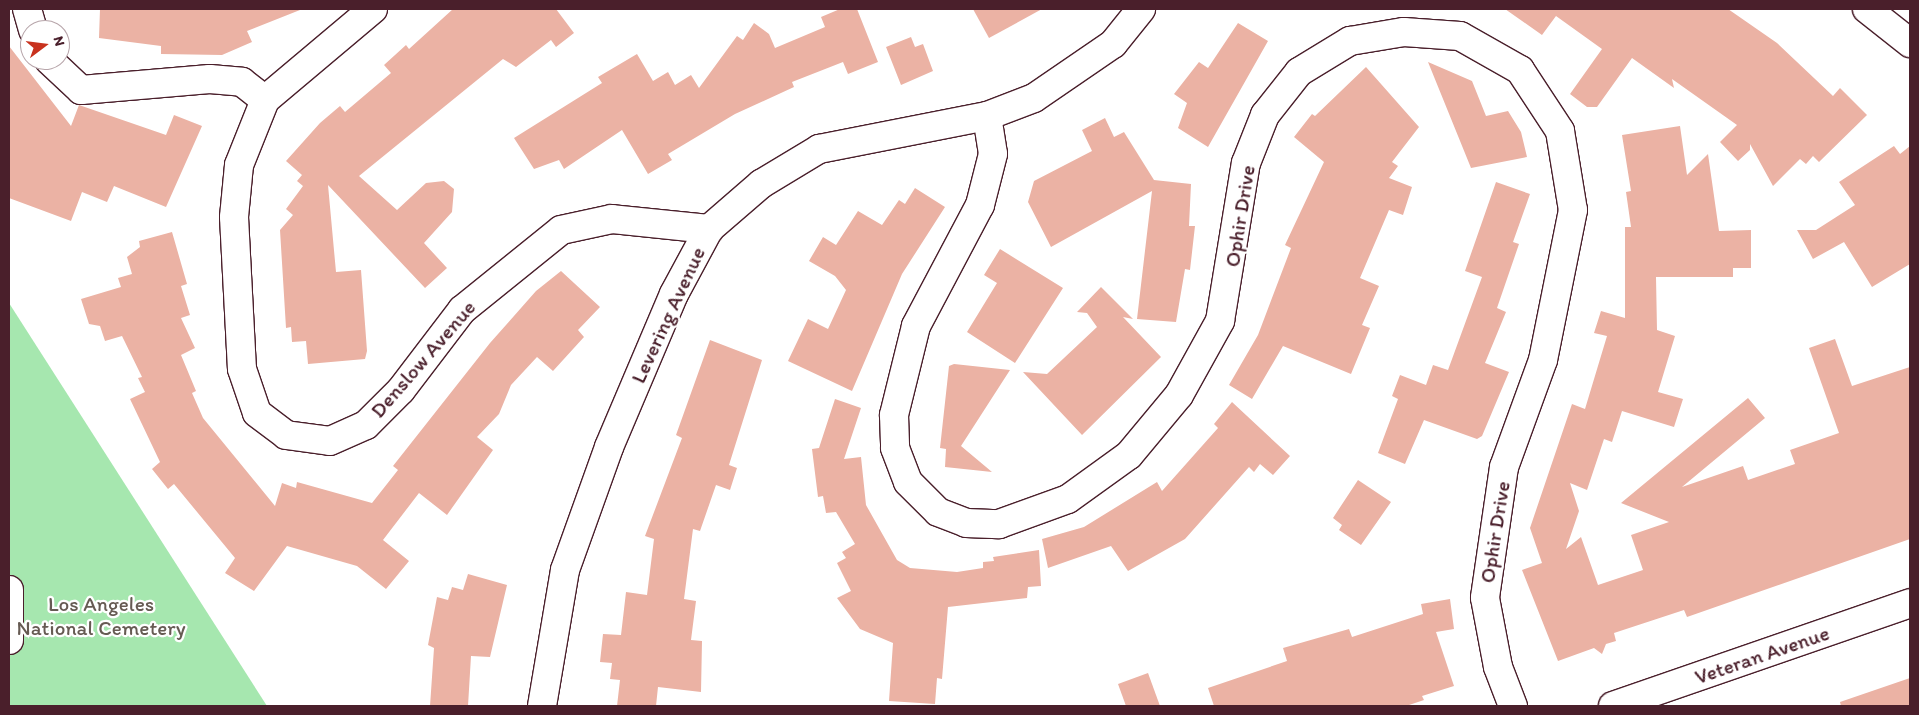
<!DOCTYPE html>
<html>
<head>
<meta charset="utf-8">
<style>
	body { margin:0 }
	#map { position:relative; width:1919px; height:715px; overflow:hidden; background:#fff; font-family:Itim,sans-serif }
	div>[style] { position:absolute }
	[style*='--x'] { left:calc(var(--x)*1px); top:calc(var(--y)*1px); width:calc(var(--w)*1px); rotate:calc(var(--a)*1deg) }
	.green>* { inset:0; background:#a6e7af }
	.building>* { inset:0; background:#ebb2a4 }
	.roads { filter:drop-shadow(1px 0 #4a1f2b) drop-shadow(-1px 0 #4a1f2b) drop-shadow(0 1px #4a1f2b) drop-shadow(0 -1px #4a1f2b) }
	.street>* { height:28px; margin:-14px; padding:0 14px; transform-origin:14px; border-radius:14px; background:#fff }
	.secondary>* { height:28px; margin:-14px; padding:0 14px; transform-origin:14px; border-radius:14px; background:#fff }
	span { translate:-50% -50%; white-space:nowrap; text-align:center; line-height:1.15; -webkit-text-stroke:4.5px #fff; paint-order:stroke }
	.street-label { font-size:21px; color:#4a1f2b }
	.park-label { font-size:21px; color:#665b53 }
	.frame { position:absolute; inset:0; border:10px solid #4a1f2b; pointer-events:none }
	.north { position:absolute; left:20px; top:20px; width:50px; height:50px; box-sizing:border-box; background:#fff; border:1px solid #b7a5aa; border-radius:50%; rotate:75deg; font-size:14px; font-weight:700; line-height:20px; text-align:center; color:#4a1f2b }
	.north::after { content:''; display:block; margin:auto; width:18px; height:22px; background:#c8321e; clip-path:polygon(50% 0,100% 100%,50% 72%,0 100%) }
</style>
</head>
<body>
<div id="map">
	<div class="green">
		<i style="clip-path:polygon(9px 303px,267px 706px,9px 706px)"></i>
	</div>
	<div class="building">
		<i style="clip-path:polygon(100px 9px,300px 9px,300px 10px,247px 31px,252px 42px,222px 55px,161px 54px,161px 46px,99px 38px)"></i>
		<i style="clip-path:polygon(453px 9px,556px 9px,574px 33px,556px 47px,551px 40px,516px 67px,503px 59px,359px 176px,397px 210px,426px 183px,444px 181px,454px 189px,452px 212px,424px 243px,447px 268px,425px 288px,328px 185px,336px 272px,361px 270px,367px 351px,365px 359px,308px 364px,306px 341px,292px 342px,291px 327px,286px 328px,280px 230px,293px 215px,286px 209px,303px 186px,297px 181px,302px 175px,286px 161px,320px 123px,340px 106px,345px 112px,391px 73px,384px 65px,406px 45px,409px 49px)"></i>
		<i style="clip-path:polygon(840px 9px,857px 9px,878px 62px,848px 74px,843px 62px,792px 82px,794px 87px,735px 114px,668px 154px,672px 160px,648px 174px,622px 130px,564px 169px,559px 160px,534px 169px,514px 138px,602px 83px,598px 77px,637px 54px,653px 81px,668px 72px,675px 85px,691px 75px,699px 88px,737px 36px,743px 40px,754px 23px,769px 34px,775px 48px,825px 27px,821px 17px)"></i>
		<i style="clip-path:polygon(973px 9px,1042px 9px,989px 38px)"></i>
		<i style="clip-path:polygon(1505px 9px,1728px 9px,1777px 43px,1833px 96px,1840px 88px,1867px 115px,1819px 162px,1813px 156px,1806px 164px,1800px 159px,1773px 186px,1750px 144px,1750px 150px,1738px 161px,1720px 142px,1737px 125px,1672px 79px,1674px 88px,1632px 58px,1597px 107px,1587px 107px,1570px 94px,1602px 49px,1556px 16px,1542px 35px)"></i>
		<i style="clip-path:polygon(1238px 23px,1268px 41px,1208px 147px,1178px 128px,1187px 103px,1174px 94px,1199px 62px,1208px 68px)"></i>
		<i style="clip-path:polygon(911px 37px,915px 47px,923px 44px,933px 71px,901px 85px,886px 47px)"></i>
		<i style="clip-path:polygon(9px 46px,71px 126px,79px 105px,166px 135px,174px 115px,202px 126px,166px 207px,114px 186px,107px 202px,82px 192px,71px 221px,9px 198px)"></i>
		<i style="clip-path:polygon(1428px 62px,1472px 81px,1486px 116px,1508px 111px,1521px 132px,1527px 157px,1471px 168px)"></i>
		<i style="clip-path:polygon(1366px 67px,1419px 127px,1392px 162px,1398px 166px,1389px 178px,1412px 187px,1403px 215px,1389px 210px,1360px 278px,1379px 286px,1362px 325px,1370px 328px,1351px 374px,1283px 346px,1252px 399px,1229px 385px,1258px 335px,1291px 248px,1285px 245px,1324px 162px,1294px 137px,1312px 114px,1315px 116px)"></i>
		<i style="clip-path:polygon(1105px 118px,1114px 137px,1124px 132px,1154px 180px,1191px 184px,1189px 226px,1195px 226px,1190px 270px,1185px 269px,1176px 322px,1137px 319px,1152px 191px,1051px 247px,1028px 202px,1034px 181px,1092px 151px,1082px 130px)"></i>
		<i style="clip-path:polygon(1680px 126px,1687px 175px,1708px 154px,1719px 231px,1751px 230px,1751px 268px,1733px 268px,1733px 277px,1656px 277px,1657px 330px,1675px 336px,1658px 392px,1683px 399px,1674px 427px,1622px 411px,1612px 442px,1604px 439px,1587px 490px,1570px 483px,1579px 511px,1566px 549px,1581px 537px,1598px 585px,1643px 570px,1631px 535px,1669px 522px,1621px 503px,1748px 398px,1765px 418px,1682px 487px,1743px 466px,1748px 480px,1795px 464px,1790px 450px,1839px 433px,1809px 348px,1835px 339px,1852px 386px,1910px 367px,1910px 539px,1687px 617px,1684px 610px,1614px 633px,1616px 641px,1606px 644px,1602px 654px,1594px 648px,1558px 661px,1522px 570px,1542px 563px,1530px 528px,1572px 404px,1585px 409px,1607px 336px,1594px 333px,1601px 311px,1625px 318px,1625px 227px,1631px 227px,1626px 192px,1631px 191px,1622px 135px)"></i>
		<i style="clip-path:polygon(1894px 146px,1900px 154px,1910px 146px,1910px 264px,1872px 287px,1844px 242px,1813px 259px,1797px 230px,1816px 230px,1855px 205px,1839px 182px)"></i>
		<i style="clip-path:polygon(1496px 182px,1530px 194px,1513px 242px,1519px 244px,1497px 308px,1506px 312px,1485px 363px,1509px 372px,1482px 436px,1477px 439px,1424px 420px,1405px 464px,1378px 453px,1398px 399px,1392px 396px,1400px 375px,1426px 385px,1433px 365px,1448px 370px,1482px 277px,1465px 271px)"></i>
		<i style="clip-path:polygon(915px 188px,945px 207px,902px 274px,852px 391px,788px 361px,808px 319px,828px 329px,846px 290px,835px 276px,809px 261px,823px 237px,836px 245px,858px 211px,882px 225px,899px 200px,905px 204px)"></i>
		<i style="clip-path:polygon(172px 232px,187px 284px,181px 286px,190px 315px,181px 318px,195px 348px,181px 355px,196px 391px,192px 393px,203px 418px,275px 506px,282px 483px,296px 488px,297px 482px,372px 503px,398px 470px,393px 466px,490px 343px,536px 291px,561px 271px,600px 307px,578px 330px,584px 337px,553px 371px,537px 357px,511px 385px,499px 414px,477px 437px,493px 450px,447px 515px,419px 493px,383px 540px,409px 561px,386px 589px,357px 566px,287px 546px,254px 591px,225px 573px,235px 558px,174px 484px,168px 489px,152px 469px,160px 462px,130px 399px,145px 392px,138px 378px,142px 377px,122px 336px,105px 341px,100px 326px,89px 324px,81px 299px,121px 287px,118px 278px,132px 274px,127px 257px,140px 247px,139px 241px)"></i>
		<i style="clip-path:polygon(1000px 249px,1063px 288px,1015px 363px,967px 332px,997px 283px,984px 275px)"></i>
		<i style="clip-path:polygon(1101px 287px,1133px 319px,1123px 317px,1161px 357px,1082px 435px,1023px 372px,1047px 374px,1097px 327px,1087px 313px,1077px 312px)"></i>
		<i style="clip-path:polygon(710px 340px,762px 360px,729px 465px,737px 468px,730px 490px,716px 485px,700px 531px,693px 529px,684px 599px,696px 601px,691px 640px,702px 641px,701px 692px,658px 687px,656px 706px,617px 706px,620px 680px,610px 679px,612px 663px,600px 662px,603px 634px,621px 635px,626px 592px,647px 595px,654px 539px,645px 536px,682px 438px,676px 435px)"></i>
		<i style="clip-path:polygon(954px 364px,1010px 370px,961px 446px,992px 472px,945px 467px,946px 449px,940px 448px,949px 366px)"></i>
		<i style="clip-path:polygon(835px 399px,861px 408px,844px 459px,861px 457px,866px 505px,897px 560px,910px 568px,957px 572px,983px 568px,983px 562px,994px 561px,993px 557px,1039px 550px,1041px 586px,1028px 587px,1027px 598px,948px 607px,942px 679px,937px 678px,935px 704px,889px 701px,893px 643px,860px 629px,837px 598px,851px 591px,837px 563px,846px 558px,842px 552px,855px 544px,836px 512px,826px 513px,823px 496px,818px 497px,812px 449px,819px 448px)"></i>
		<i style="clip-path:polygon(1232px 402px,1290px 456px,1273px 475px,1260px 464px,1254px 472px,1249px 467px,1185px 539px,1128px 571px,1111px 546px,1048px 568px,1042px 539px,1084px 527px,1157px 482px,1162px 491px,1218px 428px,1214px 424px)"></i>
		<i style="clip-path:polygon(1358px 480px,1391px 502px,1361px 545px,1339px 530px,1342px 525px,1333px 518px)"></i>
		<i style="clip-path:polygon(468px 574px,507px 585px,490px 657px,471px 656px,468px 706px,430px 706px,434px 648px,428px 645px,437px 597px,448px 600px,452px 587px,463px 590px)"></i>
		<i style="clip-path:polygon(1450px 599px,1454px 629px,1436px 632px,1454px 686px,1422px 696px,1424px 700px,1406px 706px,1214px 706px,1208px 688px,1287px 661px,1283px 648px,1349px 629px,1352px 637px,1423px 614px,1421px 604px)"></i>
		<i style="clip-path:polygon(1148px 673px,1160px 706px,1126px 706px,1118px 684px)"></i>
		<i style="clip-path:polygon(1910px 678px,1910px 706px,1841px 706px,1840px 702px)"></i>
	</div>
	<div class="roads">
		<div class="street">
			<i style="--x:27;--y:9;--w:22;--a:74"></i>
			<i style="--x:373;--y:9;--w:141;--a:139.9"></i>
			<i style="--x:265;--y:100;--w:70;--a:111.8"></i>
			<i style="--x:239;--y:165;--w:52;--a:95.5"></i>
			<i style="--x:234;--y:217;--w:152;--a:87"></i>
			<i style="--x:242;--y:369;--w:46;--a:71.2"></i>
			<i style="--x:257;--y:413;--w:36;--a:37"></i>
			<i style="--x:286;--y:435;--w:44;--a:7.8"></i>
			<i style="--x:330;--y:441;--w:39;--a:-24"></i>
			<i style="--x:366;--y:425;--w:49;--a:-45"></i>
			<i style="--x:401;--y:390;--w:101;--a:-52.7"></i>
			<i style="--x:462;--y:310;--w:127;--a:-38.9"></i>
			<i style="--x:561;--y:230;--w:52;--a:-12.2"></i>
			<i style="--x:612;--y:219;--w:98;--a:5.9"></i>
			<i style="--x:49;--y:60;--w:44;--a:43.2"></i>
			<i style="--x:81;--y:90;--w:129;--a:-4.9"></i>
			<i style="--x:210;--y:79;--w:32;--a:5"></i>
			<i style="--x:242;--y:82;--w:29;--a:38"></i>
			<i style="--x:987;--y:116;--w:38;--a:81"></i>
			<i style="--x:993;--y:154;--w:53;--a:104.3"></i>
			<i style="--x:980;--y:205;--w:137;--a:117.9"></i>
			<i style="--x:916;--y:326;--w:92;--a:103.9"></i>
			<i style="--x:894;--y:415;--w:33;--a:88"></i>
			<i style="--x:895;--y:448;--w:36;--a:69"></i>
			<i style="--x:908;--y:482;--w:42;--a:45"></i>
			<i style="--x:938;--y:512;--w:30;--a:21"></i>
			<i style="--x:966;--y:523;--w:33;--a:2"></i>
			<i style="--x:999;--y:524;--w:73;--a:-19.9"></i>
			<i style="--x:1068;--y:499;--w:75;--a:-35.8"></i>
			<i style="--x:1129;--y:455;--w:78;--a:-50.2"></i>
			<i style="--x:1179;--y:395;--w:85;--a:-61"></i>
			<i style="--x:1220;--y:321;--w:160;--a:-80.7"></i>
			<i style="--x:1246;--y:163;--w:52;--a:-68.4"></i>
			<i style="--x:1265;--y:115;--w:55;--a:-51.7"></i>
			<i style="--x:1299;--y:72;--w:60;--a:-31.3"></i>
			<i style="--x:1350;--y:41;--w:55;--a:-9.5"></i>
			<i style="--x:1404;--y:32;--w:56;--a:4.1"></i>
			<i style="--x:1460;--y:36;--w:69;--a:29.5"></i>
			<i style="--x:1520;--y:70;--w:73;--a:56.7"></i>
			<i style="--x:1560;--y:131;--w:80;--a:80.7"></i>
			<i style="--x:1573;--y:210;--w:153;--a:101.3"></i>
			<i style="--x:1543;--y:360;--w:114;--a:110"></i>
			<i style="--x:1504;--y:467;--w:132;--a:98.3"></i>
			<i style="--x:1485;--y:598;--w:70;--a:79.3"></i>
			<i style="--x:1498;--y:667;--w:42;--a:69"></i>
			<i style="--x:9;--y:590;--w:50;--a:90"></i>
			<i style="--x:542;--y:706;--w:138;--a:-80.4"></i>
			<i style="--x:565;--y:570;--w:131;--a:-70.3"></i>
			<i style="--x:609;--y:447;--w:166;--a:-67"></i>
			<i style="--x:674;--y:294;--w:74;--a:-61.7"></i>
			<i style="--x:709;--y:229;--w:69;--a:-40.9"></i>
			<i style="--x:761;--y:184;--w:68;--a:-31.1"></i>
			<i style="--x:819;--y:149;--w:171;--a:-11.1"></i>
			<i style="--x:987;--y:116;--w:50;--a:-21"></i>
			<i style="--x:1034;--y:98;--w:96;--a:-34.4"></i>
			<i style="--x:1113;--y:44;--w:45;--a:-51.3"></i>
		</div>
		<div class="secondary">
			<i style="--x:1867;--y:9;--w:55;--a:38.3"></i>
			<i style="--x:1613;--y:706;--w:314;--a:-19.1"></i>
		</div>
	</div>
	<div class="street-label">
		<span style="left:1240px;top:216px;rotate:-81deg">Ophir Drive</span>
		<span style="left:668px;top:315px;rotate:-65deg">Levering Avenue</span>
		<span style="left:423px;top:359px;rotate:-49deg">Denslow Avenue</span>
		<span style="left:1495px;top:532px;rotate:-81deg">Ophir Drive</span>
		<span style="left:1762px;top:655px;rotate:-19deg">Veteran Avenue</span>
	</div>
	<div class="park-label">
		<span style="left:101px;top:616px">Los Angeles<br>National Cemetery</span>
	</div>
	<div class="frame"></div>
	<div class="north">N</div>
</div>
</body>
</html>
